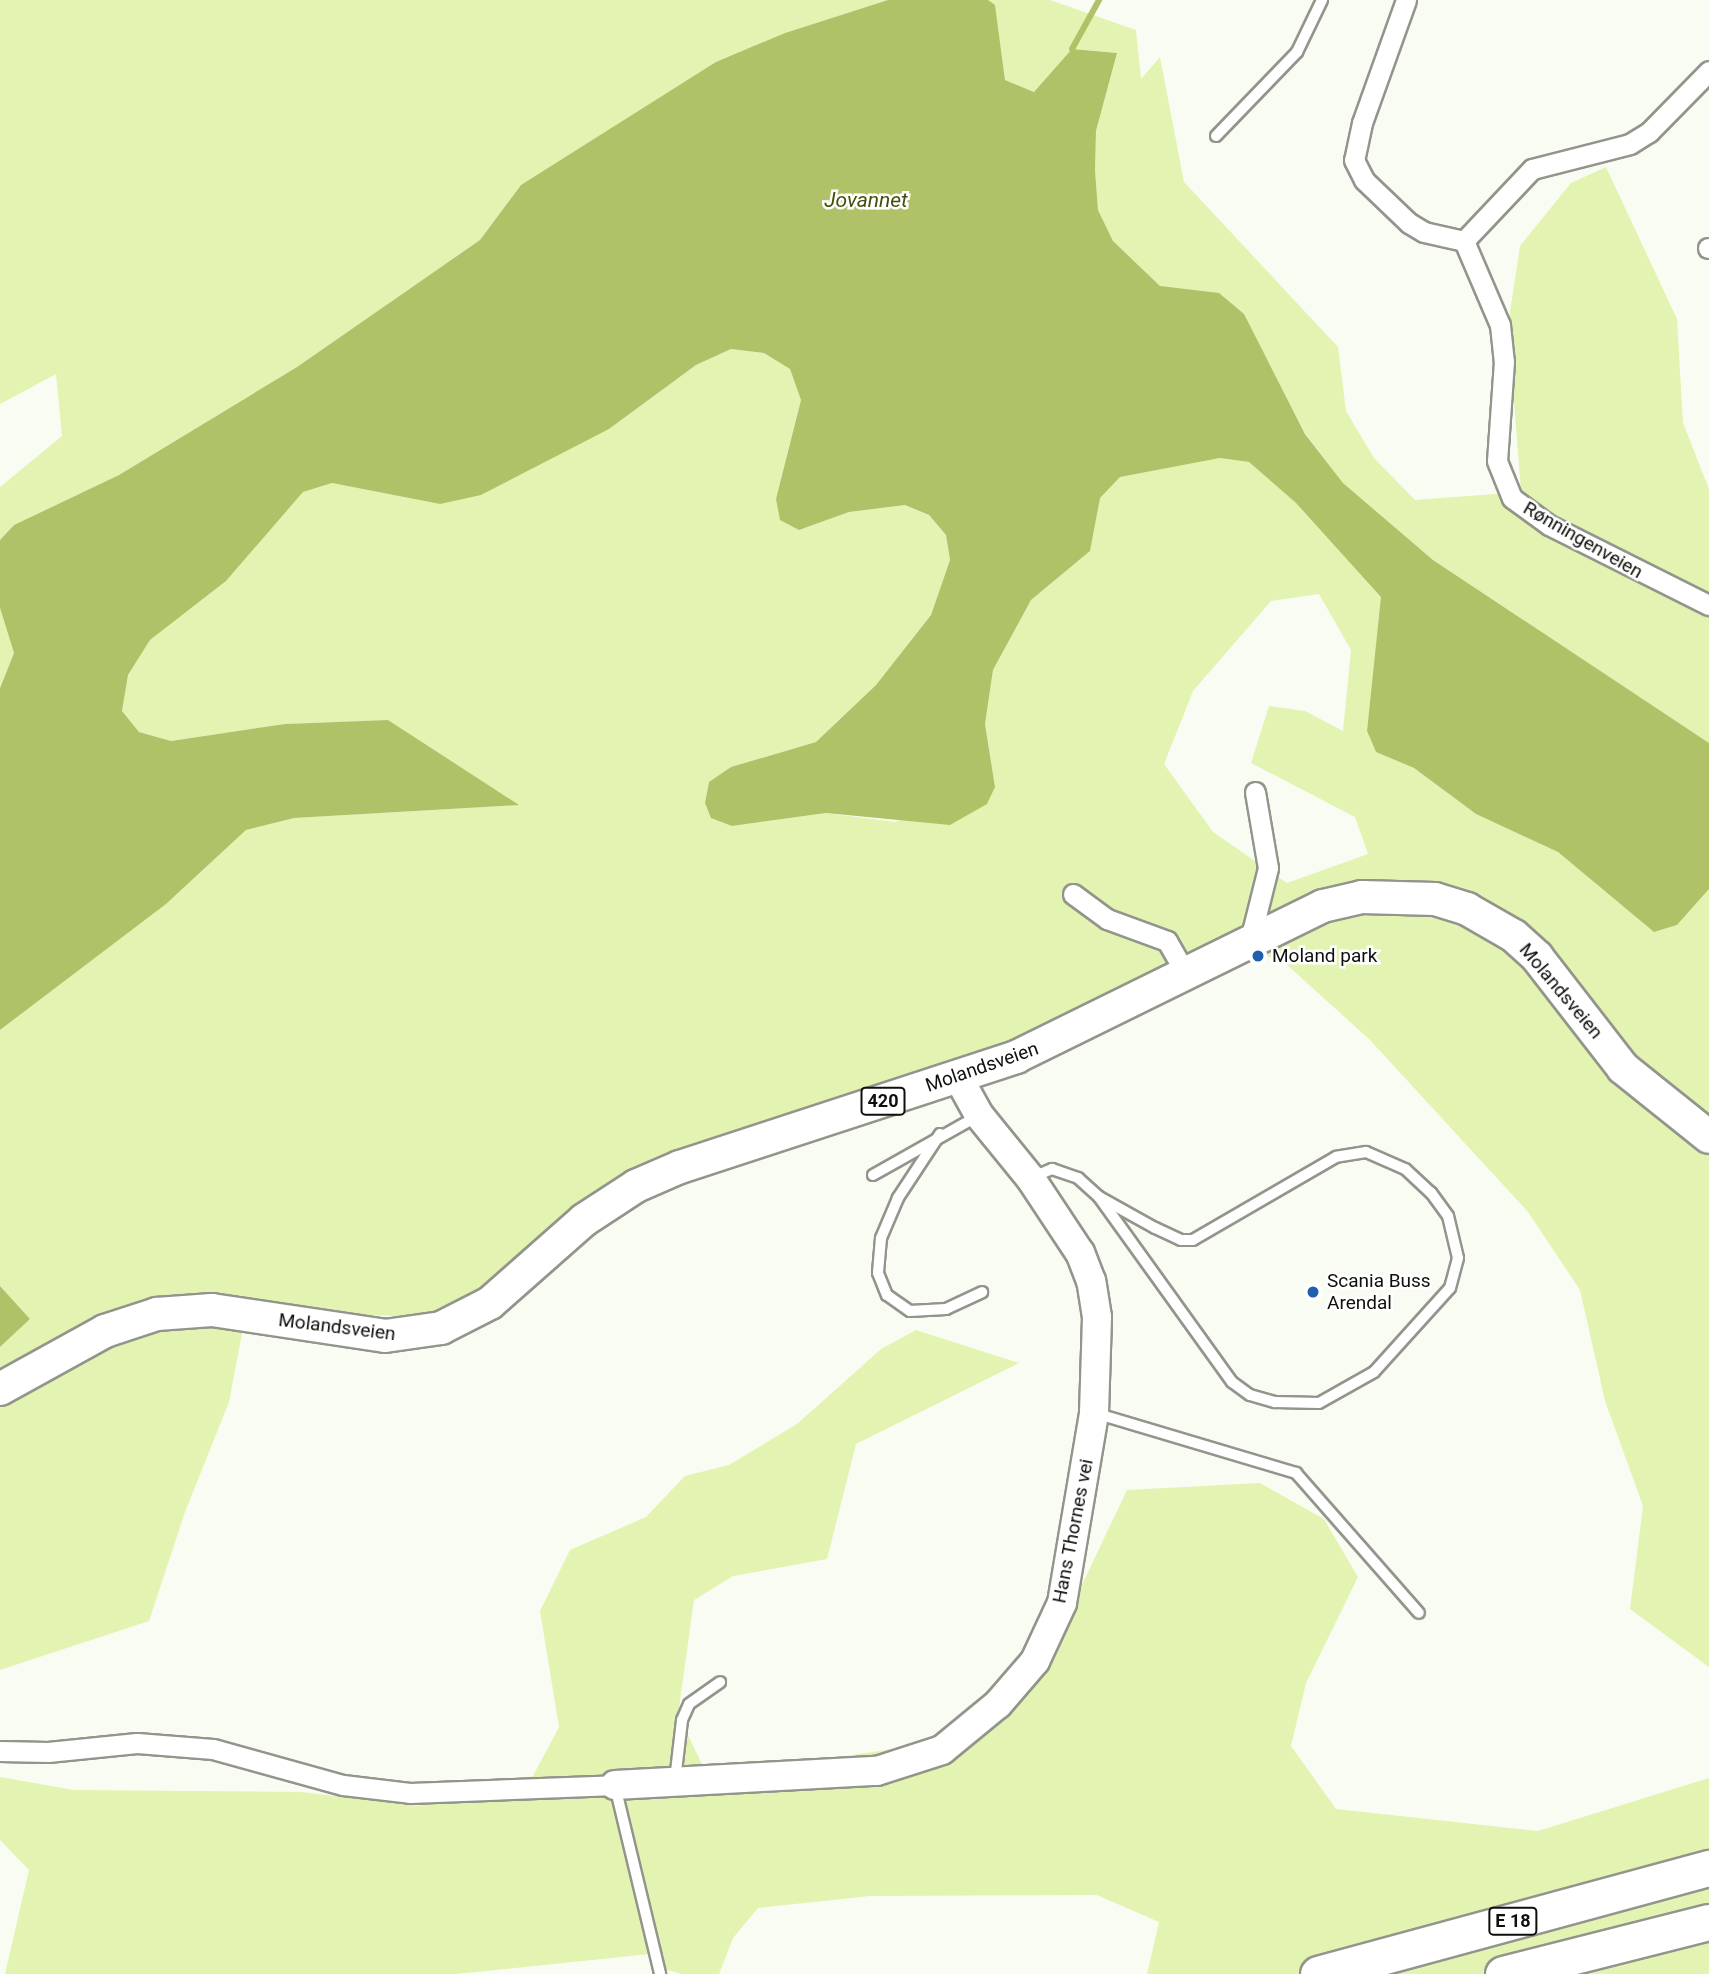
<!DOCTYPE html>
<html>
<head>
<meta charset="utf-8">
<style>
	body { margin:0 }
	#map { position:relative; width:1709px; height:1974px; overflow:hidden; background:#f9fcf2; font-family:Roboto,sans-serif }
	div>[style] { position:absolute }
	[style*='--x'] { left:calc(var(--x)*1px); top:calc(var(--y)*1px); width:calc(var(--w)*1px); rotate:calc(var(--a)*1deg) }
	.green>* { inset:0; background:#e3f3b1 }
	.water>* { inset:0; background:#afc268 }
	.stream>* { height:6px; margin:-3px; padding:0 3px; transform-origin:3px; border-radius:3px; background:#afc268 }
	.roads { filter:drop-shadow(2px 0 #93958c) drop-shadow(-2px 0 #93958c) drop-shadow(0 2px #93958c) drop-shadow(0 -2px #93958c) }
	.lane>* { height:10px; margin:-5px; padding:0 5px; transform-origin:5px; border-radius:5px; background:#fff }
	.street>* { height:19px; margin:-9.5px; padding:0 9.5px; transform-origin:9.5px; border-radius:9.5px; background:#fff }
	.secondary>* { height:28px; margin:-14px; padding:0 14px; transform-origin:14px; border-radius:14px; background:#fff }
	.primary>* { height:32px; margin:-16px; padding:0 16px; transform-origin:16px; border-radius:16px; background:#fff }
	.highway>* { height:35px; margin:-17.5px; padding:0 17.5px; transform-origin:17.5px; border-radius:17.5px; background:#fff }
	.dots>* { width:19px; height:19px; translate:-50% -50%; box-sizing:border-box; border:4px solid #fff; border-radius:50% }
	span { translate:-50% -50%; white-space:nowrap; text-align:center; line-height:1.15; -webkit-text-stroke:5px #fff; paint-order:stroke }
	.shield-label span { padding:2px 5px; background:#fff; border:2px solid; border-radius:5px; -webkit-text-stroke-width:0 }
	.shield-label { font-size:18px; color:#0f0f0c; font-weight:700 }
	.street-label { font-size:19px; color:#0f0f0c }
	.poi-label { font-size:19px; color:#0f0f0c }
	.left { translate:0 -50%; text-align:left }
	.water-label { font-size:21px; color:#444f0b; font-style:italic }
</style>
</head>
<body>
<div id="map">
	<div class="green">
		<i style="clip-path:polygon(0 0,888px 0,785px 33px,521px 185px,480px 240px,297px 367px,119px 475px,14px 525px,0 540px,0 487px,62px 436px,56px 374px,0 404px)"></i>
		<i style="clip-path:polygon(988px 0,1050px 0,1136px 30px,1141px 79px,1160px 57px,1184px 182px,1338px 347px,1346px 411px,1374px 458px,1415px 500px,1521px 492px,1508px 325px,1520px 246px,1571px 183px,1606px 167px,1677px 319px,1683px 423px,1709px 489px,1709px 743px,1433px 560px,1343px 483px,1305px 433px,1279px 384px,1187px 292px,1160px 286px,1113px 241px,1098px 210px,1095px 170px,1096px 131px,1117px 53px,1073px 49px,1035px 92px,1005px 80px,995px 6px)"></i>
		<i style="clip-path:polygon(evenodd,731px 349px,764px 353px,790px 369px,801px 400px,776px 499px,799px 530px,849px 512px,905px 505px,929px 515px,946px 535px,950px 560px,931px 615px,876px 685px,816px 742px,731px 767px,709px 782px,705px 804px,732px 826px,826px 813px,895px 822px,995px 787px,985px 724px,993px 670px,1031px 600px,1090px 551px,1099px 498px,1120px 477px,1220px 458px,1249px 462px,1296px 503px,1382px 597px,1367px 731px,1376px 752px,1414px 768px,1476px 814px,1558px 852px,1654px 932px,1677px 925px,1709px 889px,1709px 1667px,1630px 1609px,1643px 1506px,1605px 1401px,1580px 1290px,1528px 1212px,1370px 1040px,1285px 963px,1249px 949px,1143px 995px,700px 1159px,524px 1269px,429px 1317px,314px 1313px,244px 1323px,229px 1402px,185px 1512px,149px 1621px,0 1670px,0 1347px,30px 1319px,0 1286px,0 1030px,166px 904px,246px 830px,294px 818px,518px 805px,388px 720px,285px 724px,171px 741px,139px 732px,122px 711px,128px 675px,150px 640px,226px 581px,303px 492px,332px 483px,440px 504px,609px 429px,696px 365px,731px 349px,1319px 594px,1351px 650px,1343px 731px,1305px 711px,1269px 706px,1251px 763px,1355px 817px,1368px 854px,1287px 883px,1213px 832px,1164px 764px,1193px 691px,1271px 601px,1319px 594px)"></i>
		<i style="clip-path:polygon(0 608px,14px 653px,0 687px)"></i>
		<i style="clip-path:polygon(916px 1330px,1019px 1363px,856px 1444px,827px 1559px,733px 1576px,694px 1600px,678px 1715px,704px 1768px,819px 1760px,933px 1743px,1018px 1689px,1079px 1591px,1127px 1490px,1260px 1483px,1324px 1519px,1358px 1577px,1306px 1683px,1291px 1746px,1336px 1809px,1538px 1831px,1709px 1778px,1709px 1974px,1147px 1974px,1159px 1922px,1097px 1895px,870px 1896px,758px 1908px,733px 1938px,719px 1974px,681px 1974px,652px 1965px,650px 1954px,456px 1974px,5px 1974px,29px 1870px,0 1840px,0 1777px,74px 1790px,301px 1792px,419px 1806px,533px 1776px,559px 1727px,540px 1611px,570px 1550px,646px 1517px,685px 1476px,729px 1465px,797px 1424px,881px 1349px)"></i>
	</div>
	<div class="water">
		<i style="clip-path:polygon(888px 0,988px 0,995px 5px,1005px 80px,1034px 92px,1072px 49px,1117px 53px,1096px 131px,1095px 170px,1098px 210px,1113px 241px,1160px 286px,1219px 293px,1244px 314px,1305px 434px,1343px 483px,1433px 560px,1709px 743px,1709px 889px,1677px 925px,1654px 932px,1558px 852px,1476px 814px,1414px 768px,1376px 752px,1367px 731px,1381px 597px,1296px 503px,1249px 462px,1220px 458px,1120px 477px,1100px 498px,1090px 551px,1031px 600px,993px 670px,985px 724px,995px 787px,987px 804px,950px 825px,826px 813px,732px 826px,711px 818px,705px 803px,709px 782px,731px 767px,816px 742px,876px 685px,931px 615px,950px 560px,946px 535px,929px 515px,905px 505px,849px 512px,799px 530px,780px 520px,776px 499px,801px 400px,790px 369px,764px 353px,731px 349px,696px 365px,609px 429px,481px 495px,440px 504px,332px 483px,303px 492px,226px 581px,150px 640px,128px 675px,122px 711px,139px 732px,171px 741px,285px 724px,388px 720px,519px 805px,294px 818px,246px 830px,166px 904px,0 1030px,0 688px,14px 653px,0 608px,0 540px,14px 525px,119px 475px,297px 367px,480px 240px,521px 185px,716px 62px,785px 33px)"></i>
		<i style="clip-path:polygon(0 1286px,30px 1319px,0 1347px)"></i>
	</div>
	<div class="stream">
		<i style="--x:1072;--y:49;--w:56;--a:-61.1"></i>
	</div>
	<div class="roads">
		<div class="lane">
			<i style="--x:1216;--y:136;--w:117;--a:-46"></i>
			<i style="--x:1297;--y:52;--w:58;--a:-64.3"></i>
			<i style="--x:940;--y:1134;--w:77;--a:123.3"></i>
			<i style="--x:898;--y:1198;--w:43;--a:113"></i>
			<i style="--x:881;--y:1238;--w:35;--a:95"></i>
			<i style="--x:878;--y:1273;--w:24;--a:68"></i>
			<i style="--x:887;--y:1295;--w:28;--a:35"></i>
			<i style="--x:910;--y:1311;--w:36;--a:-3"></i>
			<i style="--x:946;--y:1309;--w:40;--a:-25"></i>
			<i style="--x:873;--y:1175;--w:118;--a:-29.4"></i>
			<i style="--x:1033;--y:1177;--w:21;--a:-23"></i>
			<i style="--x:1052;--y:1169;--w:28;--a:19"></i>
			<i style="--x:1078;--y:1178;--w:28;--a:42"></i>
			<i style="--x:1099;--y:1197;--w:228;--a:54.3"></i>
			<i style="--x:1232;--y:1382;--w:22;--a:36"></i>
			<i style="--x:1250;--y:1395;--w:26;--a:16"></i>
			<i style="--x:1275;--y:1402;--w:44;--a:1.3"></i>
			<i style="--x:1319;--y:1403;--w:63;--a:-29.4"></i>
			<i style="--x:1374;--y:1372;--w:113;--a:-47.9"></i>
			<i style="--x:1450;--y:1288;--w:31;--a:-75"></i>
			<i style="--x:1458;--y:1258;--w:43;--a:-103.4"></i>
			<i style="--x:1448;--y:1216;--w:29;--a:-126"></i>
			<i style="--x:1431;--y:1193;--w:35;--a:-137"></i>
			<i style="--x:1405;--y:1169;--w:43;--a:-156.4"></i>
			<i style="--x:1366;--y:1152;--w:30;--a:171"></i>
			<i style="--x:1336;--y:1157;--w:165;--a:149.9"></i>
			<i style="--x:1193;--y:1240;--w:12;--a:180"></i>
			<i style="--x:1181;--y:1240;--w:29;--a:-155"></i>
			<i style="--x:1155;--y:1228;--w:64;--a:-151"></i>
			<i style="--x:1098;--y:1414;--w:207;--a:16.6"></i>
			<i style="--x:1296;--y:1473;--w:186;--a:48.7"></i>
			<i style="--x:675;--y:1780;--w:60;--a:-83.3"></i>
			<i style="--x:682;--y:1720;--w:17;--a:-66"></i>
			<i style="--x:689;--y:1704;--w:38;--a:-35"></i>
			<i style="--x:615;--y:1786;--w:193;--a:76.5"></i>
		</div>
		<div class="street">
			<i style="--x:1406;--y:0;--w:131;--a:109.7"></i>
			<i style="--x:1362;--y:123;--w:38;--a:102"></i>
			<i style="--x:1354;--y:160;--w:22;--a:63"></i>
			<i style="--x:1364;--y:180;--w:62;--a:43.7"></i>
			<i style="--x:1409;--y:223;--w:17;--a:31"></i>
			<i style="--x:1424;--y:232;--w:41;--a:12.7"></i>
			<i style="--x:1709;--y:71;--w:86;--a:134.5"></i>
			<i style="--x:1649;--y:132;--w:22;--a:148"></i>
			<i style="--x:1630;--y:144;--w:101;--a:165.7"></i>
			<i style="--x:1532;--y:169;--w:99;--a:133.4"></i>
			<i style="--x:1464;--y:241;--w:91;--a:66.8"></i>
			<i style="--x:1500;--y:325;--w:36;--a:84"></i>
			<i style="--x:1504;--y:361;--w:100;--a:94"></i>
			<i style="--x:1497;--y:461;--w:40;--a:68"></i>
			<i style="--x:1512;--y:498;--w:46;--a:36.1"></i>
			<i style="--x:1549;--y:525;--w:179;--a:26.6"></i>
			<i style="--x:1708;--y:248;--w:1;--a:0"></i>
			<i style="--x:1255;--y:792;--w:77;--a:80.3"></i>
			<i style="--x:1268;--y:868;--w:62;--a:104"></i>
			<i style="--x:1253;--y:928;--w:9;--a:72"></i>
			<i style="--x:1073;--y:894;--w:42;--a:36.3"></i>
			<i style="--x:1107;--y:919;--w:64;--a:20.1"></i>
			<i style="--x:1167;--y:941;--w:38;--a:60"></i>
			<i style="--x:0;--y:1751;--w:48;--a:1.2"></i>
			<i style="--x:48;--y:1752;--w:89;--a:-5.8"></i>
			<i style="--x:137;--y:1743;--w:76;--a:4.5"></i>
			<i style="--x:213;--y:1749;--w:135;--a:15.5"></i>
			<i style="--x:343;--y:1785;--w:67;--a:6.8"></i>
			<i style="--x:410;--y:1793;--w:205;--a:-2.2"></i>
		</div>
		<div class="secondary">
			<i style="--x:615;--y:1785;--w:262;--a:-3.1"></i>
			<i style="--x:877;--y:1771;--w:68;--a:-17.9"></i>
			<i style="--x:942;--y:1750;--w:72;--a:-39.4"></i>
			<i style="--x:998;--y:1704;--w:57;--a:-49.3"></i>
			<i style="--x:1035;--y:1661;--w:64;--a:-65"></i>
			<i style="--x:1062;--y:1603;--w:193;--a:-80.4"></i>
			<i style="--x:1094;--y:1413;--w:96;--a:-88.2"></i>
			<i style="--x:1097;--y:1317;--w:36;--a:-99"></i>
			<i style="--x:1091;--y:1281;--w:30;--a:-111"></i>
			<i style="--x:1080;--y:1253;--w:89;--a:-123.5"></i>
			<i style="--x:1031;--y:1179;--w:82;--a:-129.1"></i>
			<i style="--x:979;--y:1115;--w:43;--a:-118.9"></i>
		</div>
		<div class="primary">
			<i style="--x:0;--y:1389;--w:120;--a:-28.9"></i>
			<i style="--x:105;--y:1331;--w:55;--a:-18.1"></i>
			<i style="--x:157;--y:1314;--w:55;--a:-4.2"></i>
			<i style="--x:212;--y:1310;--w:175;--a:8.5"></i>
			<i style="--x:385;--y:1336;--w:57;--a:-8.1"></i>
			<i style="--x:441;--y:1328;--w:55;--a:-27"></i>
			<i style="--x:490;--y:1303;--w:125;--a:-41.4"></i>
			<i style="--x:584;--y:1220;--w:62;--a:-33.2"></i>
			<i style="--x:636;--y:1186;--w:48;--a:-23.4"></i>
			<i style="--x:680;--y:1167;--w:354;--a:-18.1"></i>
			<i style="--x:1016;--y:1057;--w:342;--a:-26.2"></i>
			<i style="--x:1323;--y:906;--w:40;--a:-13"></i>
			<i style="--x:1362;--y:897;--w:73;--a:1.6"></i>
			<i style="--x:1435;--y:899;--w:34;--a:17"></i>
			<i style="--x:1467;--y:909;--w:54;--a:29.9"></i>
			<i style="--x:1514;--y:936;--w:31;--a:42"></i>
			<i style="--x:1537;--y:957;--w:140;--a:52.2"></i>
			<i style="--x:1623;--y:1068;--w:110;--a:38.7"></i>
		</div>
		<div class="highway">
			<i style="--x:1318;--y:1974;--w:405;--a:-15.2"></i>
			<i style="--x:1503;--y:1974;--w:212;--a:-14.2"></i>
		</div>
	</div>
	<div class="dots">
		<i style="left:1258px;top:956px;background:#205fb0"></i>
		<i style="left:1313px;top:1292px;background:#205fb0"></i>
	</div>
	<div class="shield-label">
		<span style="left:883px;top:1101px">420</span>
		<span style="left:1513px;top:1921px">E 18</span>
	</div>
	<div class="street-label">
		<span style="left:1583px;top:540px;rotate:30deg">Rønningenveien</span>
		<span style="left:1561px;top:991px;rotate:50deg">Molandsveien</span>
		<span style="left:982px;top:1067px;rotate:-19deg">Molandsveien</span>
		<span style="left:337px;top:1327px;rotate:7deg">Molandsveien</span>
		<span style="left:1073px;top:1531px;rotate:-79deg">Hans Thornes vei</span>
	</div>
	<div class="poi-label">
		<span class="left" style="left:1272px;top:956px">Moland park</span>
		<span class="left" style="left:1327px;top:1292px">Scania Buss<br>Arendal</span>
	</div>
	<div class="water-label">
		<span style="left:866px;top:200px">Jovannet</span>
	</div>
</div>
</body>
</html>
